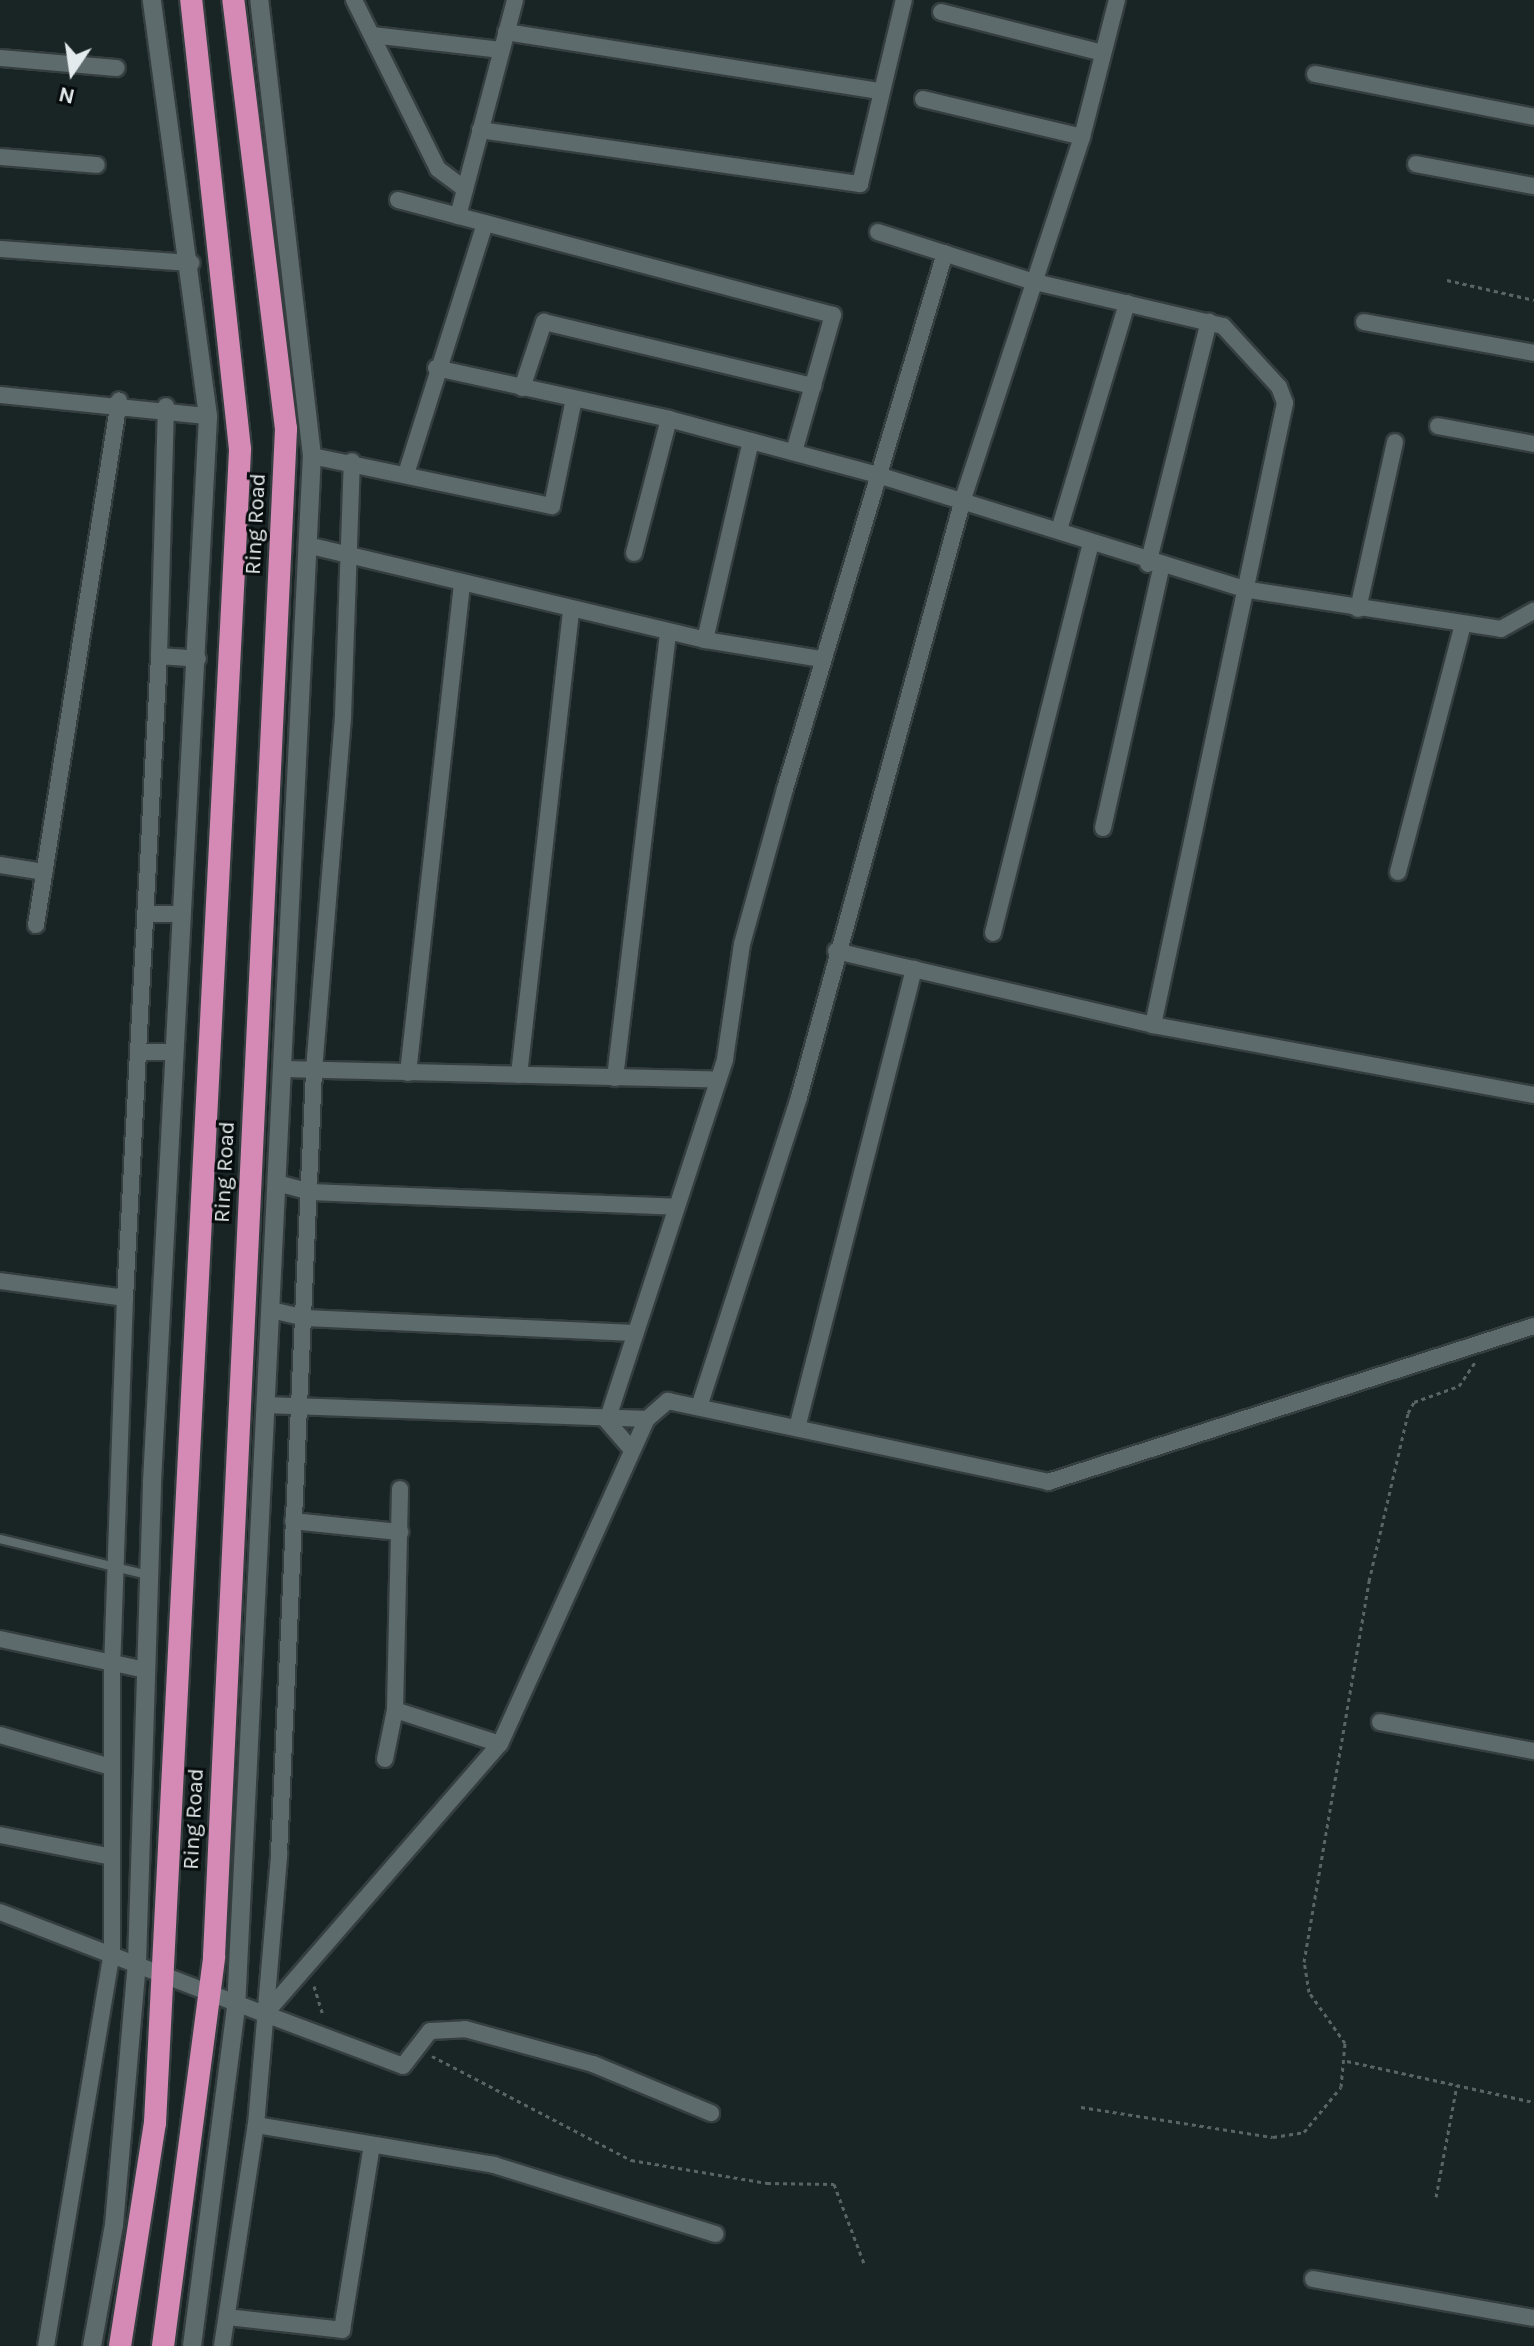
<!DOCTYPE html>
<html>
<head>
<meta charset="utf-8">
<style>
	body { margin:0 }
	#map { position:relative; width:1534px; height:2346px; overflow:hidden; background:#192425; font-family:Karla,sans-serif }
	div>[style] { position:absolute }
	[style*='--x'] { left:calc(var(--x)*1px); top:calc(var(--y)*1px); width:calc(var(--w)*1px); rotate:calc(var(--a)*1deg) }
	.path>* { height:3px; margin-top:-1.5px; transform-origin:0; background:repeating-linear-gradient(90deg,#5a6465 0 4px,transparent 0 8px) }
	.roads { filter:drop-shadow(2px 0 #353e3f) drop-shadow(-2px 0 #353e3f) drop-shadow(0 2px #353e3f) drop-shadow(0 -2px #353e3f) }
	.service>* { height:8px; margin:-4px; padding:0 4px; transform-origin:4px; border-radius:4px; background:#5e6b6d }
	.minor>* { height:16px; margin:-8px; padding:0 8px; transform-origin:8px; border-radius:8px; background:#5e6b6d }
	.tertiary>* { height:18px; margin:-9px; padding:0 9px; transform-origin:9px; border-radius:9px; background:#5e6b6d }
	.trunk>* { height:22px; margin:-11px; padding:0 11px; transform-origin:11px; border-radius:11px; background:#d58ab6 }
	span { translate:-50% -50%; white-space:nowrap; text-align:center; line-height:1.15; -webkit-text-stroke:6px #070c0d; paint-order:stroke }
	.street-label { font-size:22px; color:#e4ebec }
	.north { position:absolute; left:32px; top:32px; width:80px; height:80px; -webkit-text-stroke:6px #070c0d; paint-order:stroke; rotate:193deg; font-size:22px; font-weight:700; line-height:32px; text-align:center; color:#e4ebec }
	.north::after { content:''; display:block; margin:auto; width:28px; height:36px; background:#e4ebec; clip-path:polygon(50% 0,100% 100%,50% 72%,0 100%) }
</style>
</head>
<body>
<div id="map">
	<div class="path">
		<i style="--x:1447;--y:280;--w:89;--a:12.9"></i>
		<i style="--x:314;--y:1986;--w:31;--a:73"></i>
		<i style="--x:432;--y:2056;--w:225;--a:27.6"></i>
		<i style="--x:631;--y:2160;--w:138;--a:9.6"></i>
		<i style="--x:767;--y:2183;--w:67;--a:0.9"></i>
		<i style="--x:834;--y:2184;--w:88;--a:69.3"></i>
		<i style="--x:1347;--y:2061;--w:191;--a:12.4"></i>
		<i style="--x:1081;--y:2107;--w:194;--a:8.9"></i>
		<i style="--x:1273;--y:2137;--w:31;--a:-9"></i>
		<i style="--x:1304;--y:2132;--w:58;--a:-50.6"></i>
		<i style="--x:1341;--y:2087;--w:44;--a:-84.8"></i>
		<i style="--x:1345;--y:2043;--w:62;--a:-125.2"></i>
		<i style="--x:1309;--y:1992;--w:30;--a:-99"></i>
		<i style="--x:1304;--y:1962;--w:387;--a:-80.3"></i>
		<i style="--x:1369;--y:1581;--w:172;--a:-76.9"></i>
		<i style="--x:1408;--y:1413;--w:13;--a:-61"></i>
		<i style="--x:1414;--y:1402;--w:48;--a:-19.6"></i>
		<i style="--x:1459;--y:1386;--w:29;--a:-56"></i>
		<i style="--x:1436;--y:2197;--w:114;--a:-79.4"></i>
	</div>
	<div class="roads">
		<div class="service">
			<i style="--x:0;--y:1539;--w:152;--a:13.7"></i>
		</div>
		<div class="minor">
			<i style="--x:354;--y:0;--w:189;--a:63.6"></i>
			<i style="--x:438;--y:169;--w:34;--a:37"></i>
			<i style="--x:941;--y:12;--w:167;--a:14.2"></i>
			<i style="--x:506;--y:32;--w:378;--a:9"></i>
			<i style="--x:372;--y:35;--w:130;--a:6.6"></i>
			<i style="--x:0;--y:58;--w:117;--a:4.9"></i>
			<i style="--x:1315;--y:74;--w:223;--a:11.1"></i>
			<i style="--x:923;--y:99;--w:163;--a:13.4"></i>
			<i style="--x:480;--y:130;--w:384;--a:8.1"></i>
			<i style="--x:860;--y:184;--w:189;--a:-76.6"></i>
			<i style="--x:0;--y:157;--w:97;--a:4.7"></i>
			<i style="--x:1416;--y:164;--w:120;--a:10.6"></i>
			<i style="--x:398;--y:200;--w:450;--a:14.8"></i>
			<i style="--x:833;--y:315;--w:142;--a:105.9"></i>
			<i style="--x:458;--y:216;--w:223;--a:-75.2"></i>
			<i style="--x:878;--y:232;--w:161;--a:17.8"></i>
			<i style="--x:1031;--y:281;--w:197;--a:13.2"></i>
			<i style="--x:1223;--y:326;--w:83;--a:47.4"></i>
			<i style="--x:1279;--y:387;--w:17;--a:69"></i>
			<i style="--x:1285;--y:403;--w:636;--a:101.98"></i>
			<i style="--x:0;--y:249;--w:192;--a:4.2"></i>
			<i style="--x:1364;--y:322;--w:173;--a:10.3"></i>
			<i style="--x:436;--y:368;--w:239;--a:12.3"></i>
			<i style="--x:669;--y:419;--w:216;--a:15"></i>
			<i style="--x:878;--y:475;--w:382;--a:17.3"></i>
			<i style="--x:1243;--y:589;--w:261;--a:8.8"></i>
			<i style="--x:1501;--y:629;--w:38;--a:-29"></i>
			<i style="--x:522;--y:388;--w:70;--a:-71.6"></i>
			<i style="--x:544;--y:322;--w:277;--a:13.4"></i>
			<i style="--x:0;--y:395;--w:209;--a:5.8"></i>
			<i style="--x:1438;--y:426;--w:98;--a:10.6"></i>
			<i style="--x:312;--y:456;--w:245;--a:11.8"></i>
			<i style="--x:552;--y:506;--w:109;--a:-78.4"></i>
			<i style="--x:406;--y:474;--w:263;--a:-72.5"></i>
			<i style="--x:1059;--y:530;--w:237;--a:-73.3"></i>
			<i style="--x:307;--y:545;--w:409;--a:13.4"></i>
			<i style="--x:705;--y:640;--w:118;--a:9.3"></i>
			<i style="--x:634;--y:553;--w:138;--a:-75.4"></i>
			<i style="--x:1148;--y:564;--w:250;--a:-75.9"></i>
			<i style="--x:1358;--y:609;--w:171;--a:-77.5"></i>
			<i style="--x:705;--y:640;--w:204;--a:-77"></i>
			<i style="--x:159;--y:656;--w:250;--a:-88.4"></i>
			<i style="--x:1103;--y:828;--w:265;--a:-77.4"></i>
			<i style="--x:0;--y:865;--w:45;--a:9"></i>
			<i style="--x:1398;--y:872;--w:256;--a:-75.3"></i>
			<i style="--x:145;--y:914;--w:37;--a:0"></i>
			<i style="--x:36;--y:925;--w:531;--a:-81"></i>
			<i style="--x:993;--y:933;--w:403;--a:-75.9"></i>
			<i style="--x:836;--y:951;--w:326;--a:13.1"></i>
			<i style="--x:1153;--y:1025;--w:387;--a:10.4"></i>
			<i style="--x:138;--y:1052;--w:36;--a:0"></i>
			<i style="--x:283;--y:1069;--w:435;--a:1.4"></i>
			<i style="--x:408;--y:1073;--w:491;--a:-83.7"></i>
			<i style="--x:519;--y:1075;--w:468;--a:-83.6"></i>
			<i style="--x:615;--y:1078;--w:449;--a:-83.2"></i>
			<i style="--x:277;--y:1183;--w:34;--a:15"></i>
			<i style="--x:310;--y:1192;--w:366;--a:2.3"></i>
			<i style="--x:0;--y:1281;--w:126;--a:7.7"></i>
			<i style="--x:271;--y:1310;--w:35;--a:13"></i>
			<i style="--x:305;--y:1318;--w:330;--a:2.6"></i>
			<i style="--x:266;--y:1405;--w:381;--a:2.1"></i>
			<i style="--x:699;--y:1407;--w:326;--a:-72.1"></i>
			<i style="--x:799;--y:1097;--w:620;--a:-74.66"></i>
			<i style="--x:963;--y:499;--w:381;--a:-71.8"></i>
			<i style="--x:1082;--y:137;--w:141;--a:-75.7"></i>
			<i style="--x:607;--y:1421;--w:381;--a:-71.9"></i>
			<i style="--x:725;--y:1059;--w:116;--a:-81.6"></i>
			<i style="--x:742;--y:944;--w:161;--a:-74.5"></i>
			<i style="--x:785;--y:789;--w:559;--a:-73.38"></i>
			<i style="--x:607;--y:1421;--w:38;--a:49"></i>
			<i style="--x:797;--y:1428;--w:474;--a:-75.7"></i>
			<i style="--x:293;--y:1521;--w:108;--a:5.9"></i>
			<i style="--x:0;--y:1639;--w:149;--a:12"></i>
			<i style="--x:395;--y:1710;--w:110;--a:17.9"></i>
			<i style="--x:1380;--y:1722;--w:157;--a:10.7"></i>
			<i style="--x:0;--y:1735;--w:116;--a:16.1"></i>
			<i style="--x:385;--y:1759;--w:50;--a:-78.5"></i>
			<i style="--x:395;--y:1710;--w:221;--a:-88.7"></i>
			<i style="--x:0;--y:1835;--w:114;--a:11.1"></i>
			<i style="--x:0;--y:1912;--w:284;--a:21.1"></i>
			<i style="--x:265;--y:2014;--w:358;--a:-49"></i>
			<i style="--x:500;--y:1744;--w:357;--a:-65.7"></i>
			<i style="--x:647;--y:1419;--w:28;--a:-41"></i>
			<i style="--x:668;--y:1401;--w:389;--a:12"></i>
			<i style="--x:1048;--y:1482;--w:510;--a:-17.8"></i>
			<i style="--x:265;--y:2014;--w:147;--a:20.6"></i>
			<i style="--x:403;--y:2066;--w:44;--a:-52.4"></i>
			<i style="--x:430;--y:2031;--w:35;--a:-3"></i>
			<i style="--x:465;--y:2029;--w:133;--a:15.3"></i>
			<i style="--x:593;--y:2064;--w:128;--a:22.6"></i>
			<i style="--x:256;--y:2125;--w:241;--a:9.5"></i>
			<i style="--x:494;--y:2165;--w:232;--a:17.3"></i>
			<i style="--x:1313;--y:2279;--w:224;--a:10"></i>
			<i style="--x:227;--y:2317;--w:116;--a:6.4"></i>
			<i style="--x:342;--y:2330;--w:187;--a:-80.8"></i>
			<i style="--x:46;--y:2346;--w:399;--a:-80.5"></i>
			<i style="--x:112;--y:1952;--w:283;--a:-90"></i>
			<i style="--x:112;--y:1669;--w:371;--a:-88"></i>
			<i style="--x:125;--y:1298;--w:643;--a:-86.97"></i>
			<i style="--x:159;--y:656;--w:39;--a:4"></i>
			<i style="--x:222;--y:2346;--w:224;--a:-81.3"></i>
			<i style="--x:256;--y:2125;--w:272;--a:-85.1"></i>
			<i style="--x:279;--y:1854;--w:785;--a:-87.44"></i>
			<i style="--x:314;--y:1070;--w:355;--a:-85.3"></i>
			<i style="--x:343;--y:716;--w:255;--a:-88"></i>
		</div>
		<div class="tertiary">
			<i style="--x:92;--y:2346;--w:123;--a:-79.7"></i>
			<i style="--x:114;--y:2225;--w:263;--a:-85"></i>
			<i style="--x:137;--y:1963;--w:481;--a:-88.2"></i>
			<i style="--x:152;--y:1482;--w:1067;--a:-86.99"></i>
			<i style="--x:208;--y:416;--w:420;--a:-97.7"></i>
			<i style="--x:192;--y:2346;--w:341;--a:-82.6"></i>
			<i style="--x:236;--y:2008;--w:1554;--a:-87.2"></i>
			<i style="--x:312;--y:456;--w:459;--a:-96.6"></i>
		</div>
		<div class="trunk">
			<i style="--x:120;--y:2346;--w:226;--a:-81.1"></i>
			<i style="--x:155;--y:2123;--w:1676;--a:-87.09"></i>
			<i style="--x:240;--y:449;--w:452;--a:-96.2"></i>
			<i style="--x:163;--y:2346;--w:393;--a:-82.5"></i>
			<i style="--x:214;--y:1956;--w:1529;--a:-87.3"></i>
			<i style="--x:286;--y:429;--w:432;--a:-97"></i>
		</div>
	</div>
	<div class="street-label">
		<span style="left:256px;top:524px;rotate:-87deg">Ring Road</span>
		<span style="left:225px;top:1172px;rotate:-87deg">Ring Road</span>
		<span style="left:194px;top:1819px;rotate:-87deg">Ring Road</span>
	</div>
	<div class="north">N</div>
</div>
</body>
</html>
